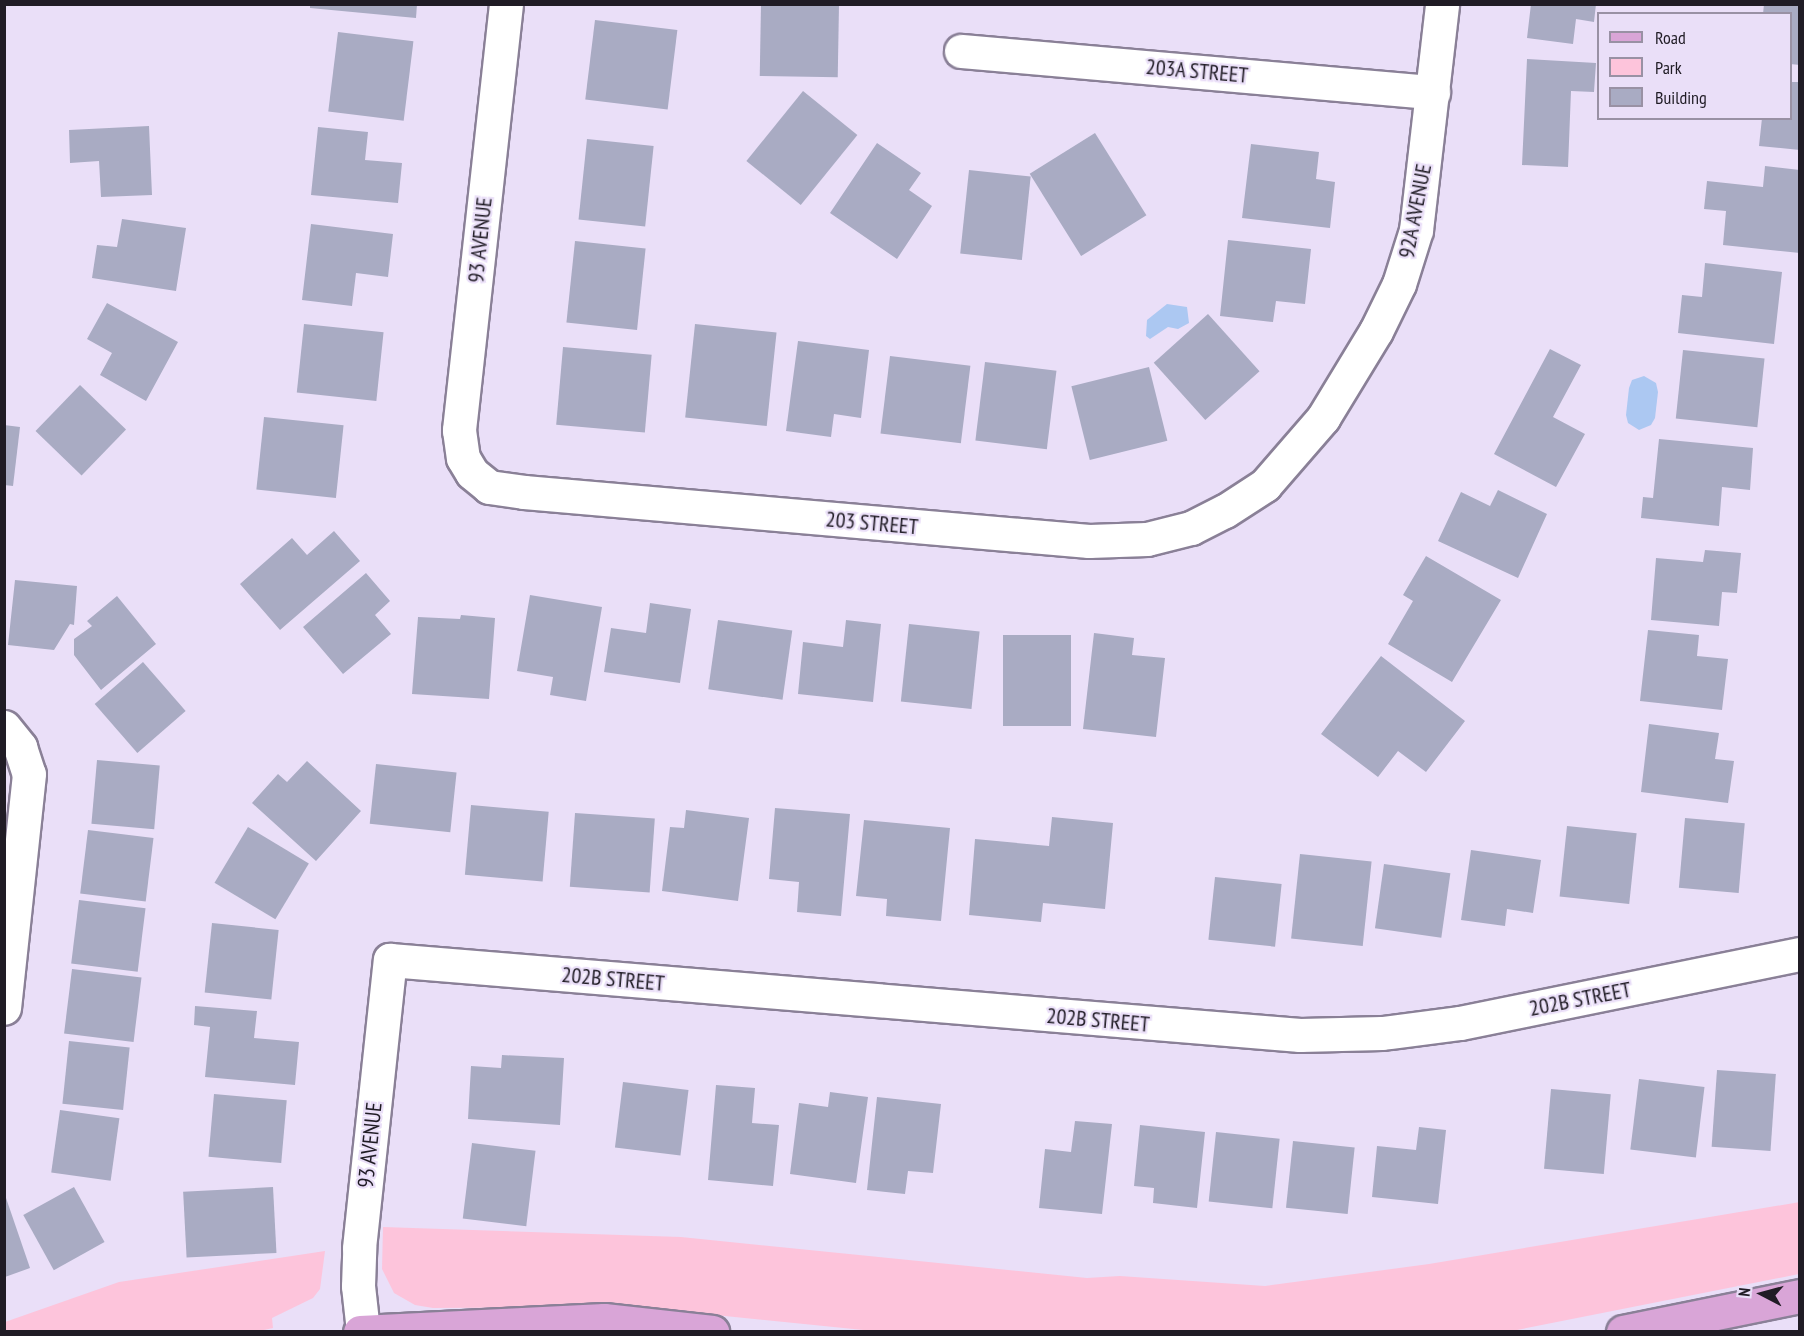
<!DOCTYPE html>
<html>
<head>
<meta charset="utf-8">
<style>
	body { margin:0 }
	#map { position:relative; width:1804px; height:1336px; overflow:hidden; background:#eadff8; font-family:"PT Sans Narrow",sans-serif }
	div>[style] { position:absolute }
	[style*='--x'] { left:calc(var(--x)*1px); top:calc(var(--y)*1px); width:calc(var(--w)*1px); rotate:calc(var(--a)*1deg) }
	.green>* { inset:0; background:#fdc4db }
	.water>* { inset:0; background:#acc8f2 }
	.building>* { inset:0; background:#a9abc3; transform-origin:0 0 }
	.roads { filter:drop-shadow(2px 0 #8a8097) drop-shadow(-2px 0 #8a8097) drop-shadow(0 2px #8a8097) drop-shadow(0 -2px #8a8097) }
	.minor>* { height:33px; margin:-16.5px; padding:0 16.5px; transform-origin:16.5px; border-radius:16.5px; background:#fff }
	.major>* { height:33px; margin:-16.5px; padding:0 16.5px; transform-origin:16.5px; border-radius:16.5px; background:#d9a5d7 }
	span { translate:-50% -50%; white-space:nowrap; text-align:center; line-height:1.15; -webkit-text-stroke:4.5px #eadff8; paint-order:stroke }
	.street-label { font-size:22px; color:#201c25 }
	.frame { position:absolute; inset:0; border:6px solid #201c25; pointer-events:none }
	.legend { position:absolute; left:1597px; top:12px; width:195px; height:108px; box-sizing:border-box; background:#eadff8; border:2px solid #9991a4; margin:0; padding:8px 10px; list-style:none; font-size:18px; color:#201c25 }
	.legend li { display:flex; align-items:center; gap:12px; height:30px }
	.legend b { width:30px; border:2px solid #9991a4 }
	.north { position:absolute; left:1732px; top:1264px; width:60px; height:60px; -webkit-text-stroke:4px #eadff8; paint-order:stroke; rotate:276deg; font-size:16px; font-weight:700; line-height:24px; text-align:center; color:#201c25 }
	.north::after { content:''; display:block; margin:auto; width:21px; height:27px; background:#201c25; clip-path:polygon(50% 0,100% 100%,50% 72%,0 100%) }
</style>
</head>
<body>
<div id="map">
	<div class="green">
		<i style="clip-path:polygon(1800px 1202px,1799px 1274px,1512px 1331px,883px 1332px,637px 1307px,433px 1308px,415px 1305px,394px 1293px,382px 1269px,383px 1227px,681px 1237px,1087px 1278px,1120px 1276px,1265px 1286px,1429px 1264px)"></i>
		<i style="clip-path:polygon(325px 1251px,320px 1289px,313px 1298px,272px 1318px,273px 1328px,255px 1332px,5px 1331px,5px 1322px,119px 1282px)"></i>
	</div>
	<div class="water">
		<i style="clip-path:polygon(1167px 304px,1187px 307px,1189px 323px,1178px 329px,1168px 327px,1150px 339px,1146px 336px,1147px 320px)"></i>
		<i style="clip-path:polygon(1644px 376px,1656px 383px,1658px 392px,1655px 418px,1651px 425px,1639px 430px,1628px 423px,1626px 415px,1629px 388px,1632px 380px)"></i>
	</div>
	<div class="building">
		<i style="clip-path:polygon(310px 4px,417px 4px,416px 18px,310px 8px)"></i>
		<i style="left:761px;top:4px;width:78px;height:72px;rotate:1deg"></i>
		<i style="clip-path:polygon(1531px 4px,1596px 4px,1594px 22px,1576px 19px,1573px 44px,1527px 38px)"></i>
		<i style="clip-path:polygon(1764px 4px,1800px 4px,1800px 65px,1790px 64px,1790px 14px,1763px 14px)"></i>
		<i style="left:595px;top:20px;width:83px;height:80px;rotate:7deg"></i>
		<i style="left:338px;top:32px;width:76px;height:80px;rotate:7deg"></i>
		<i style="clip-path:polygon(1527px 59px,1596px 63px,1594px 92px,1571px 91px,1568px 167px,1522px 165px)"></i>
		<i style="clip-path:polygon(1790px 82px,1800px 82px,1800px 150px,1759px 146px,1762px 118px,1790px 118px)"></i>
		<i style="left:803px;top:91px;width:70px;height:90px;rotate:39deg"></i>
		<i style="clip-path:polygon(149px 126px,152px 195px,101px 197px,99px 161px,70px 163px,69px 130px)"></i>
		<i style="clip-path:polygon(318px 127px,368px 132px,365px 160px,402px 163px,398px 203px,311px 195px)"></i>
		<i style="left:1095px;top:133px;width:97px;height:77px;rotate:58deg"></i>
		<i style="left:587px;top:139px;width:67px;height:81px;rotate:6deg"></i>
		<i style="clip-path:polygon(877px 143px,921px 173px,909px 190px,932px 206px,897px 259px,830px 213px)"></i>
		<i style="clip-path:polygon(1251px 144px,1319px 152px,1316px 179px,1335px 182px,1330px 228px,1242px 218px)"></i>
		<i style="clip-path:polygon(1765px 166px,1800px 170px,1800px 253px,1723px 245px,1726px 211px,1704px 209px,1707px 181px,1763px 187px)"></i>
		<i style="left:969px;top:170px;width:62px;height:84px;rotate:6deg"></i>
		<i style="clip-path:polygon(122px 219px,186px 228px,176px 291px,92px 278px,97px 245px,117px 247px)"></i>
		<i style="clip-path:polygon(311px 224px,393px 234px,388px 277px,356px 273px,352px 306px,302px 300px)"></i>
		<i style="clip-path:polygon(1228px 240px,1311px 249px,1305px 304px,1276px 301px,1273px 322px,1220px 316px)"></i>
		<i style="left:575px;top:241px;width:71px;height:82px;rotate:6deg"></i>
		<i style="clip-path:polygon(1705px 263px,1782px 272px,1774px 344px,1678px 333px,1682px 295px,1702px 297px)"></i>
		<i style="clip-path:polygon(107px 303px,178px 342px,146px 401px,100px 375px,112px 353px,87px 339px)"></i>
		<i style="left:1208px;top:314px;width:77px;height:73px;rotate:48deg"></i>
		<i style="left:304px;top:324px;width:80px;height:69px;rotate:6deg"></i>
		<i style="left:695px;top:324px;width:82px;height:94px;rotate:6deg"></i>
		<i style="clip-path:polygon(798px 341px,869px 350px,861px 418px,834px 414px,831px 437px,786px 431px)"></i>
		<i style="left:563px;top:347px;width:89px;height:78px;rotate:5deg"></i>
		<i style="clip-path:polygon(1550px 349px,1581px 365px,1553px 417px,1585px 434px,1556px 487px,1494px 454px)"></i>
		<i style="left:1683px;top:350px;width:82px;height:69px;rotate:6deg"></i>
		<i style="left:890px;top:356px;width:81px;height:78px;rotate:7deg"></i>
		<i style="left:985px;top:362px;width:72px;height:79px;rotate:7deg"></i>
		<i style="left:1149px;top:367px;width:76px;height:80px;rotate:76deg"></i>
		<i style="left:80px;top:385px;width:64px;height:64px;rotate:44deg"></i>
		<i style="left:264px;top:417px;width:80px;height:73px;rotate:6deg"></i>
		<i style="clip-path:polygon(4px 425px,20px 427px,13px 486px,4px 485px)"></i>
		<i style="clip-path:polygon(1659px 439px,1753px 448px,1750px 490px,1722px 487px,1719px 526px,1641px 518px,1643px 497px,1653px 498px)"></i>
		<i style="clip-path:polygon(1498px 490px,1547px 514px,1518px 578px,1438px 541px,1461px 492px,1490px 506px)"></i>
		<i style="clip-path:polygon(334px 531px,360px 561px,280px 630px,240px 584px,292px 538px,307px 555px)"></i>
		<i style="clip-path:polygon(1705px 550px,1741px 553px,1737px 593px,1722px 592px,1719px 626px,1651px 620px,1656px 558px,1703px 562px)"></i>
		<i style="clip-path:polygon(1426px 556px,1501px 600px,1452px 682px,1388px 644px,1413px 601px,1403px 595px)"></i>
		<i style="clip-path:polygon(366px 573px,390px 601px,375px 615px,391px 634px,343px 674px,303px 627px)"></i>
		<i style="clip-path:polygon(15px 580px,77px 586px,74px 625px,70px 624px,54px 650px,8px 645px)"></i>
		<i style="clip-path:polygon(530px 595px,602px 607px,586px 701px,550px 695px,553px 677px,517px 671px)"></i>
		<i style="clip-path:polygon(117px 596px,156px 644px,101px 690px,74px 655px,74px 639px,92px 626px,87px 621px)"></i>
		<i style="clip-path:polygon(650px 603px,691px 609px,680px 683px,604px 672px,611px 628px,646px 633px)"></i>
		<i style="clip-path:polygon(461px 615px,495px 618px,489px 699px,412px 694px,418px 617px,460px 619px)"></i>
		<i style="left:718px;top:620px;width:75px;height:70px;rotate:8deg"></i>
		<i style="clip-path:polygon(846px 620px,881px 624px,873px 702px,798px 694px,803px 642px,843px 647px)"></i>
		<i style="left:909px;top:624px;width:71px;height:78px;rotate:6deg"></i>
		<i style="clip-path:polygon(1648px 630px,1699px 635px,1697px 656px,1728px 659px,1722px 710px,1640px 701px)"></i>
		<i style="clip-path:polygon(1094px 633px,1134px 638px,1132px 655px,1165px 658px,1156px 737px,1083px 729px)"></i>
		<i style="left:1003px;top:635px;width:68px;height:91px"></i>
		<i style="clip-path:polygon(1381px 656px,1465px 721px,1426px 772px,1398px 751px,1378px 777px,1321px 734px)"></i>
		<i style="left:143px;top:662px;width:65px;height:64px;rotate:49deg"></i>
		<i style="clip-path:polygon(1649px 724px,1719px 733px,1715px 759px,1734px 761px,1728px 803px,1641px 792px)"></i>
		<i style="left:97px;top:760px;width:63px;height:64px;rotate:5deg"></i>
		<i style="clip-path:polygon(307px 761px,361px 811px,316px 861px,252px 803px,278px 774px,287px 782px)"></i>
		<i style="left:376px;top:764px;width:81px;height:60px;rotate:6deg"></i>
		<i style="left:471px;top:805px;width:78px;height:70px;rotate:5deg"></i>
		<i style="clip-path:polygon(775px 808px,850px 814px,841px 916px,797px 912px,799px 882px,769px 879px)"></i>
		<i style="clip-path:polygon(686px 810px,749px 818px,738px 901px,662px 891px,670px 827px,684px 828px)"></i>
		<i style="left:575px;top:813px;width:80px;height:74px;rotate:4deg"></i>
		<i style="clip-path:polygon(1052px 817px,1113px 823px,1105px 909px,1043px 903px,1041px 922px,969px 915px,975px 839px,1049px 846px)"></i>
		<i style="left:1685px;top:818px;width:60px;height:70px;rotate:5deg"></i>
		<i style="clip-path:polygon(864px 820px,950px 828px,941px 921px,886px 916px,887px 899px,856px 896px)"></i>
		<i style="left:1567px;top:826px;width:70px;height:71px;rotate:6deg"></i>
		<i style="left:248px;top:827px;width:71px;height:65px;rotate:31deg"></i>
		<i style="left:88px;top:830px;width:66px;height:64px;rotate:7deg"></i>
		<i style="clip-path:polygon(1471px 850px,1541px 860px,1533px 913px,1507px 909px,1505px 926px,1461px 920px)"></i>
		<i style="left:1300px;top:854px;width:72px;height:85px;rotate:6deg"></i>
		<i style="left:1384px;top:864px;width:67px;height:65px;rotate:8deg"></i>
		<i style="left:1215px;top:877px;width:67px;height:63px;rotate:6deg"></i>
		<i style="left:79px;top:900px;width:67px;height:64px;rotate:7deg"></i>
		<i style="left:212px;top:923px;width:67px;height:70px;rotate:6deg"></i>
		<i style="left:72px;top:969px;width:70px;height:65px;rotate:7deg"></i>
		<i style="clip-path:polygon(195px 1006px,257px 1011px,254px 1038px,299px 1042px,295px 1085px,205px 1077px,210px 1027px,194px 1025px)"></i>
		<i style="left:69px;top:1041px;width:61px;height:63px;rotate:6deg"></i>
		<i style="clip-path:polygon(502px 1055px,564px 1058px,560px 1125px,468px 1119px,471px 1066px,501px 1068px)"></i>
		<i style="left:1717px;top:1070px;width:59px;height:77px;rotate:4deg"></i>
		<i style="left:1639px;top:1079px;width:66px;height:71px;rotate:7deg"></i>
		<i style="left:623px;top:1082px;width:66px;height:66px;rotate:7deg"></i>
		<i style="clip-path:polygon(716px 1085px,755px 1088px,752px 1123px,779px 1125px,773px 1186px,708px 1180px)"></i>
		<i style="left:1551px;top:1089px;width:60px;height:80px;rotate:5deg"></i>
		<i style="clip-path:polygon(830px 1092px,868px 1097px,856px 1183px,790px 1174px,799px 1103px,828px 1107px)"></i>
		<i style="left:214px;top:1094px;width:73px;height:63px;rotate:5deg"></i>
		<i style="clip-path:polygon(877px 1097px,941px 1104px,933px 1173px,908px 1171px,905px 1194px,867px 1190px)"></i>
		<i style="left:60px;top:1110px;width:60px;height:63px;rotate:8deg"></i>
		<i style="clip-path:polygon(1075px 1121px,1112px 1124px,1102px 1214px,1039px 1208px,1045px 1149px,1071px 1152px)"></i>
		<i style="clip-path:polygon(1140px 1125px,1205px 1132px,1197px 1208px,1153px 1203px,1154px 1188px,1134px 1186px)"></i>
		<i style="clip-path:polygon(1419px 1127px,1446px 1130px,1438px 1204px,1372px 1197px,1377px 1146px,1416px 1150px)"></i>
		<i style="left:1216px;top:1132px;width:64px;height:70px;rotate:6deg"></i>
		<i style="left:1293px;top:1141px;width:62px;height:67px;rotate:6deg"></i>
		<i style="left:472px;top:1143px;width:64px;height:76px;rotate:7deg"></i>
		<i style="left:74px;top:1187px;width:63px;height:58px;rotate:61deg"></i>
		<i style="left:273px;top:1187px;width:66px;height:90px;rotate:87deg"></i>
		<i style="clip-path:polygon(5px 1195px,30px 1268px,5px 1277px)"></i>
	</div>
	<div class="roads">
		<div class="minor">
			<i style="--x:506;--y:4;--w:429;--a:96.3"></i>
			<i style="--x:459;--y:430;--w:28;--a:82"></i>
			<i style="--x:463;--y:458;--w:17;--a:59"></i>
			<i style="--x:472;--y:473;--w:22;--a:39"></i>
			<i style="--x:489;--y:487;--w:35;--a:8"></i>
			<i style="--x:524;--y:492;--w:567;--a:4.96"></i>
			<i style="--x:1089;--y:541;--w:58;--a:-2"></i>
			<i style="--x:1147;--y:539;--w:45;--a:-14"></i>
			<i style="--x:1191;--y:528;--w:38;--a:-27"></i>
			<i style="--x:1225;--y:511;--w:48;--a:-33"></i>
			<i style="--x:1265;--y:485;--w:89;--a:-49.1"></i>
			<i style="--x:1323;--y:418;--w:102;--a:-58.7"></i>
			<i style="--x:1376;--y:331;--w:52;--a:-63.9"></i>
			<i style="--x:1399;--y:284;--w:57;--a:-72.5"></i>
			<i style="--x:1416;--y:230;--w:227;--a:-83.4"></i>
			<i style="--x:961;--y:51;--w:474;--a:5"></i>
			<i style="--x:4;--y:727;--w:26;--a:51"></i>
			<i style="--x:20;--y:747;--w:28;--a:72"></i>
			<i style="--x:29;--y:774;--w:235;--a:96.1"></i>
			<i style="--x:363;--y:1331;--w:45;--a:-96.3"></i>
			<i style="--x:358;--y:1286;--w:38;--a:-88"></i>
			<i style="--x:359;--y:1248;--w:290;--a:-83.9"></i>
			<i style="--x:390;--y:960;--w:913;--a:4.71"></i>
			<i style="--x:1300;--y:1035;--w:82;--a:-1.4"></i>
			<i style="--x:1382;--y:1033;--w:79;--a:-7.3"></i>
			<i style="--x:1460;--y:1023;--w:347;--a:-11.5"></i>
		</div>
		<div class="major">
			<i style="--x:360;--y:1332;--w:244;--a:-2.8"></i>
			<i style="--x:604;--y:1320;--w:109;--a:6.3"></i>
			<i style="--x:1623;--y:1332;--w:181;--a:-11.5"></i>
		</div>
	</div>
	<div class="street-label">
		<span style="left:1197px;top:71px;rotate:5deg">203A STREET</span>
		<span style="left:1415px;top:211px;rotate:-79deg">92A AVENUE</span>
		<span style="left:480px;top:240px;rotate:-84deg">93 AVENUE</span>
		<span style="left:872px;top:523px;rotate:5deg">203 STREET</span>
		<span style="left:613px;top:979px;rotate:5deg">202B STREET</span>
		<span style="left:1580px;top:999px;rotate:-11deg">202B STREET</span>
		<span style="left:1098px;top:1020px;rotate:5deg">202B STREET</span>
		<span style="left:370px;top:1145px;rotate:-84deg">93 AVENUE</span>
	</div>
	<div class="frame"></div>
	<ul class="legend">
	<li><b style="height:8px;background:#d9a5d7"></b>Road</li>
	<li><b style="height:16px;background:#fdc4db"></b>Park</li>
	<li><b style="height:16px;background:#a9abc3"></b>Building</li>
	</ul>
	<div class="north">N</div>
</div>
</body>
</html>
